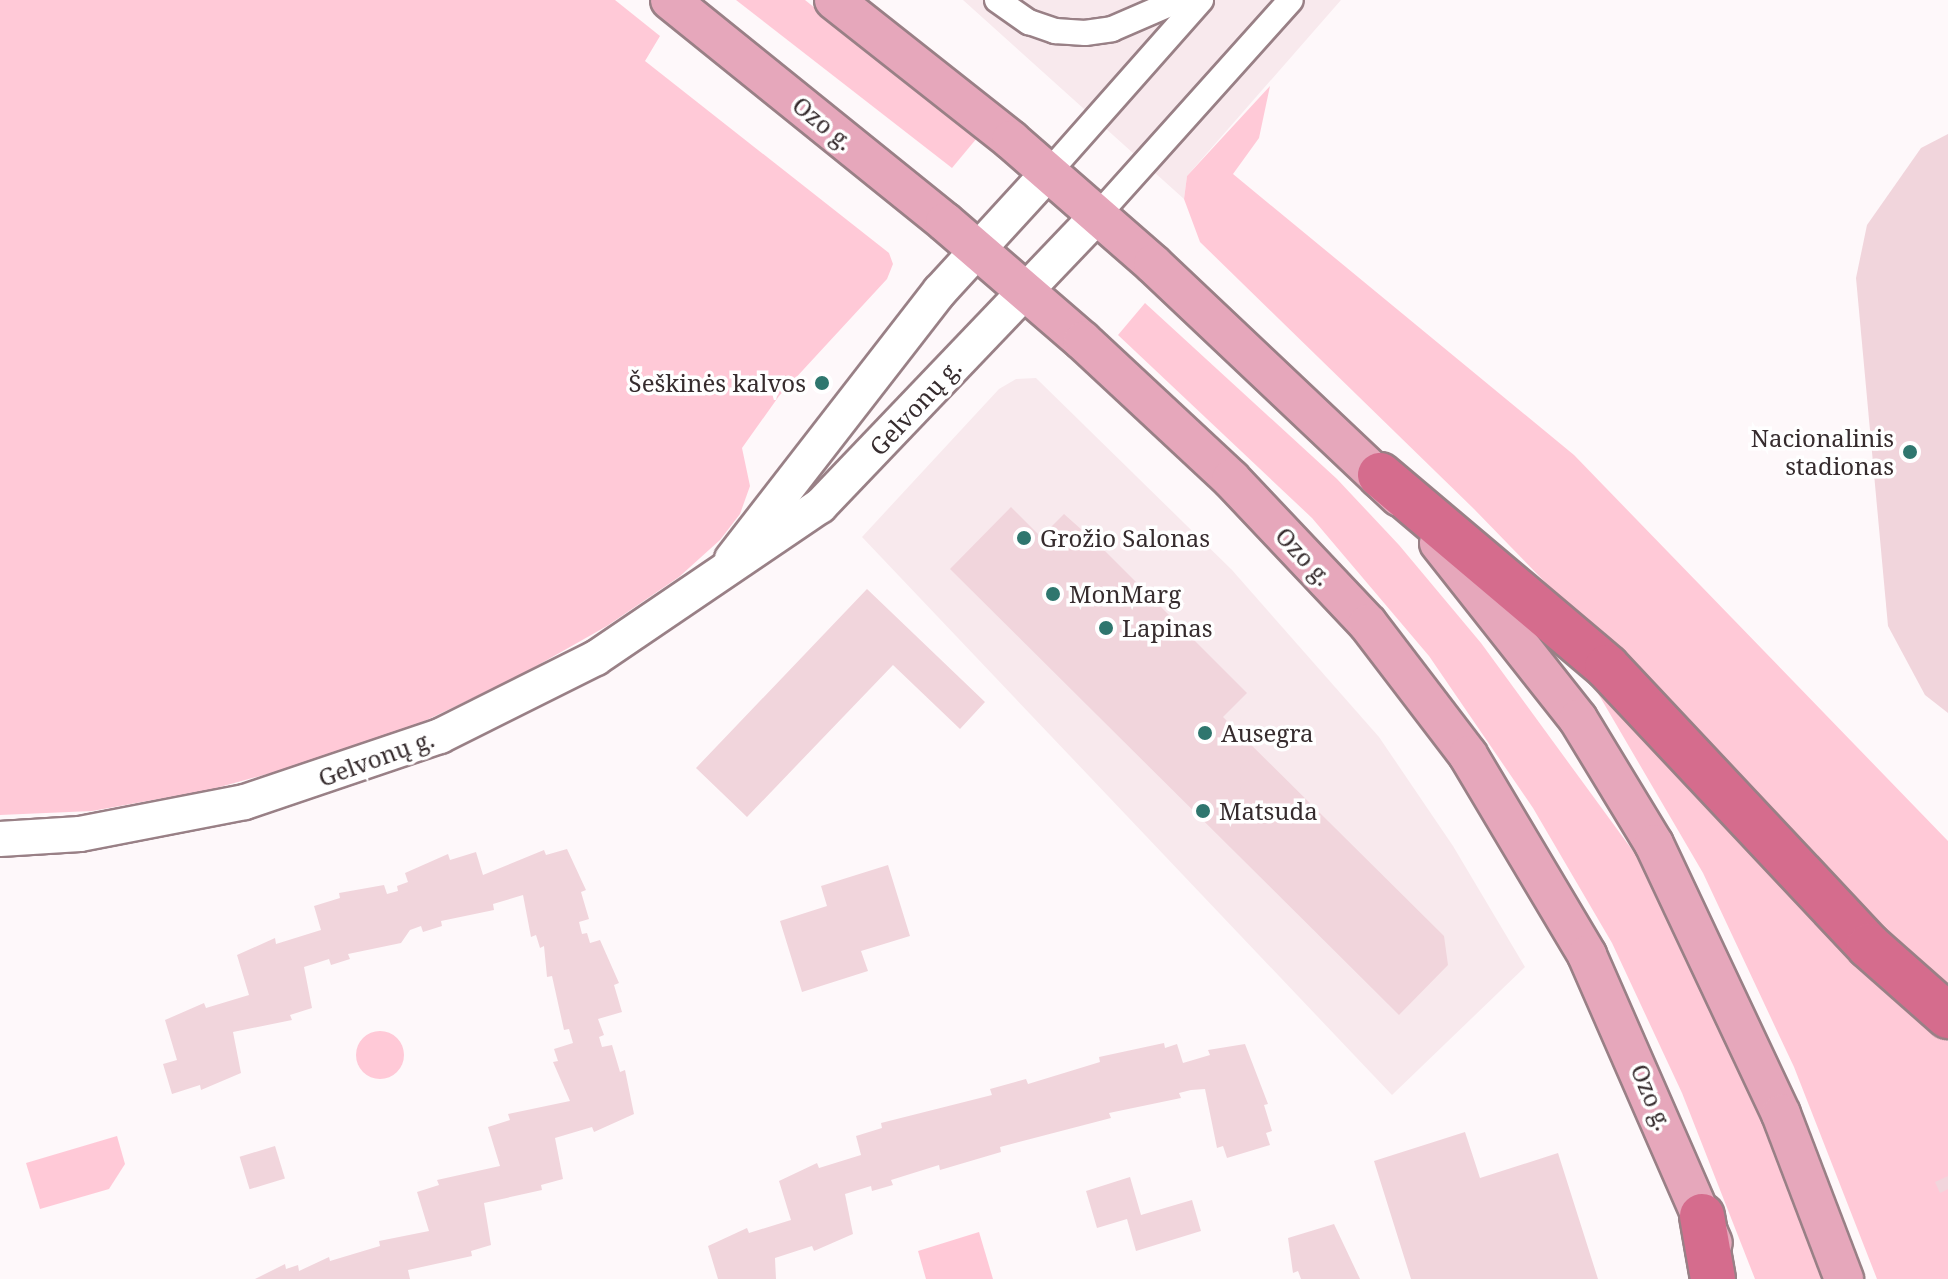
<!DOCTYPE html>
<html>
<head>
<meta charset="utf-8">
<style>
	body { margin:0 }
	#map { position:relative; width:1948px; height:1279px; overflow:hidden; background:#fef8fa; font-family:"Noto Serif",serif }
	div>[style] { position:absolute }
	[style*='--x'] { left:calc(var(--x)*1px); top:calc(var(--y)*1px); width:calc(var(--w)*1px); rotate:calc(var(--a)*1deg) }
	.built>* { inset:0; background:#f8e9ed }
	.green>* { inset:0; background:#ffc9d7 }
	.round { border-radius:50% }
	.building>* { inset:0; background:#f1d5dc; transform-origin:0 0 }
	.roads { filter:drop-shadow(2px 0 #998086) drop-shadow(-2px 0 #998086) drop-shadow(0 2px #998086) drop-shadow(0 -2px #998086) }
	.street>* { height:24px; margin:-12px; padding:0 12px; transform-origin:12px; border-radius:12px; background:#fff }
	.secondary>* { height:34px; margin:-17px; padding:0 17px; transform-origin:17px; border-radius:17px; background:#fff }
	.primary>* { height:38px; margin:-19px; padding:0 19px; transform-origin:19px; border-radius:19px; background:#e6a7bb }
	.highway>* { height:44px; margin:-22px; padding:0 22px; transform-origin:22px; border-radius:22px; background:#d56c8d }
	.dots>* { width:22px; height:22px; translate:-50% -50%; box-sizing:border-box; border:4px solid #fff; border-radius:50% }
	span { translate:-50% -50%; white-space:nowrap; text-align:center; line-height:1.15; -webkit-text-stroke:7px #fff; paint-order:stroke }
	.street-label { font-size:24px; color:#362c2e }
	.poi-label { font-size:24px; color:#362c2e }
	.right { translate:-100% -50%; text-align:right }
	.left { translate:0 -50%; text-align:left }
</style>
</head>
<body>
<div id="map">
	<div class="built">
		<i style="clip-path:polygon(963px 0,1341px 0,1187px 176px,1184px 199px)"></i>
		<i style="clip-path:polygon(1036px 378px,1232px 570px,1379px 737px,1453px 846px,1525px 967px,1392px 1095px,862px 537px,999px 389px,1016px 379px)"></i>
	</div>
	<div class="green">
		<i style="clip-path:polygon(0 0,615px 0,660px 36px,645px 61px,889px 253px,893px 264px,887px 279px,779px 396px,742px 448px,750px 486px,740px 514px,720px 540px,679px 577px,607px 626px,517px 677px,410px 728px,311px 762px,209px 790px,92px 811px,0 815px)"></i>
		<i style="clip-path:polygon(736px 0,805px 0,977px 138px,952px 168px)"></i>
		<i style="clip-path:polygon(1270px 86px,1259px 138px,1233px 174px,1574px 455px,1948px 841px,1948px 997px,1474px 509px,1200px 242px,1184px 199px,1187px 176px)"></i>
		<i style="clip-path:polygon(1145px 303px,1337px 479px,1399px 545px,1481px 643px,1644px 866px,1757px 1105px,1823px 1279px,1755px 1279px,1682px 1093px,1612px 943px,1533px 808px,1429px 656px,1312px 518px,1118px 335px)"></i>
		<i style="clip-path:polygon(1589px 678px,1948px 1041px,1948px 1279px,1877px 1279px,1794px 1067px,1703px 873px)"></i>
		<i class="round" style="left:356px;top:1031px;width:48px;height:48px"></i>
		<i style="clip-path:polygon(117px 1136px,125px 1164px,109px 1189px,40px 1209px,26px 1163px)"></i>
		<i style="clip-path:polygon(979px 1232px,993px 1279px,926px 1279px,918px 1251px)"></i>
	</div>
	<div class="building">
		<i style="clip-path:polygon(1948px 134px,1948px 713px,1925px 695px,1888px 626px,1856px 278px,1867px 225px,1921px 148px)"></i>
		<i style="clip-path:polygon(1011px 507px,1041px 537px,1064px 514px,1101px 547px,1247px 693px,1223px 717px,1444px 936px,1448px 965px,1399px 1015px,950px 569px)"></i>
		<i style="clip-path:polygon(867px 589px,985px 702px,960px 729px,893px 665px,747px 817px,696px 768px)"></i>
		<i style="clip-path:polygon(567px 849px,586px 890px,581px 892px,589px 919px,579px 922px,582px 934px,587px 933px,590px 943px,600px 940px,619px 983px,614px 985px,622px 1012px,598px 1019px,604px 1035px,599px 1037px,602px 1047px,612px 1045px,620px 1072px,625px 1070px,634px 1114px,594px 1132px,592px 1127px,555px 1138px,563px 1179px,541px 1185px,542px 1190px,484px 1203px,491px 1245px,471px 1251px,472px 1256px,408px 1270px,410px 1279px,255px 1279px,285px 1264px,286px 1269px,298px 1265px,299px 1271px,329px 1257px,330px 1261px,380px 1246px,379px 1241px,429px 1231px,417px 1192px,439px 1185px,437px 1180px,500px 1166px,488px 1127px,510px 1120px,508px 1114px,570px 1101px,553px 1062px,558px 1061px,554px 1049px,573px 1043px,569px 1029px,564px 1030px,552px 976px,547px 977px,544px 946px,540px 948px,536px 935px,531px 937px,523px 895px,493px 904px,494px 910px,441px 921px,442px 926px,423px 932px,421px 926px,410px 930px,401px 943px,348px 954px,350px 959px,331px 965px,329px 959px,304px 967px,312px 1008px,290px 1015px,292px 1020px,233px 1032px,241px 1073px,201px 1090px,200px 1085px,172px 1094px,163px 1064px,177px 1060px,165px 1020px,204px 1003px,206px 1008px,249px 995px,237px 955px,275px 938px,276px 944px,321px 930px,314px 906px,340px 898px,339px 893px,384px 885px,387px 894px,398px 891px,397px 886px,408px 882px,405px 873px,448px 854px,450px 860px,476px 852px,483px 875px,544px 850px,546px 855px)"></i>
		<i style="clip-path:polygon(888px 865px,910px 936px,861px 951px,868px 971px,802px 992px,780px 921px,827px 906px,821px 886px)"></i>
		<i style="clip-path:polygon(1164px 1043px,1165px 1048px,1177px 1044px,1183px 1063px,1210px 1055px,1208px 1050px,1245px 1044px,1268px 1104px,1264px 1105px,1272px 1131px,1266px 1133px,1270px 1145px,1227px 1158px,1223px 1146px,1217px 1148px,1205px 1089px,1191px 1090px,1179px 1093px,1181px 1098px,1109px 1113px,1111px 1118px,1000px 1147px,1001px 1152px,940px 1170px,939px 1165px,891px 1180px,893px 1185px,872px 1191px,871px 1186px,845px 1194px,853px 1234px,814px 1251px,812px 1246px,775px 1258px,776px 1279px,718px 1279px,708px 1246px,747px 1228px,749px 1233px,791px 1220px,779px 1181px,817px 1163px,819px 1168px,861px 1155px,856px 1136px,882px 1128px,881px 1123px,992px 1095px,990px 1089px,1026px 1079px,1028px 1084px,1100px 1062px,1099px 1057px)"></i>
		<i style="clip-path:polygon(1465px 1132px,1480px 1178px,1558px 1153px,1598px 1279px,1411px 1279px,1374px 1161px)"></i>
		<i style="left:275px;top:1146px;width:34px;height:37px;rotate:73deg"></i>
		<i style="clip-path:polygon(1948px 1176px,1948px 1189px,1940px 1193px,1935px 1182px)"></i>
		<i style="clip-path:polygon(1130px 1177px,1141px 1215px,1192px 1200px,1201px 1231px,1136px 1251px,1127px 1219px,1097px 1228px,1086px 1191px)"></i>
		<i style="clip-path:polygon(1334px 1224px,1360px 1279px,1301px 1279px,1298px 1271px,1293px 1273px,1288px 1238px)"></i>
	</div>
	<div class="roads">
		<div class="street">
			<i style="--x:997;--y:0;--w:39;--a:35"></i>
			<i style="--x:1029;--y:22;--w:28;--a:19"></i>
			<i style="--x:1055;--y:31;--w:30;--a:4"></i>
			<i style="--x:1085;--y:33;--w:27;--a:-8"></i>
			<i style="--x:1112;--y:29;--w:73;--a:-23.4"></i>
			<i style="--x:1048;--y:173;--w:231;--a:-48.5"></i>
			<i style="--x:1097;--y:216;--w:290;--a:-48.1"></i>
		</div>
		<div class="secondary">
			<i style="--x:732;--y:559;--w:339;--a:-52.2"></i>
			<i style="--x:940;--y:291;--w:160;--a:-47.5"></i>
			<i style="--x:0;--y:839;--w:80;--a:-3.6"></i>
			<i style="--x:80;--y:834;--w:168;--a:-11"></i>
			<i style="--x:245;--y:802;--w:206;--a:-18.7"></i>
			<i style="--x:440;--y:736;--w:174;--a:-26.6"></i>
			<i style="--x:596;--y:658;--w:271;--a:-34.2"></i>
			<i style="--x:820;--y:506;--w:401;--a:-46.3"></i>
		</div>
		<div class="primary">
			<i style="--x:670;--y:0;--w:353;--a:38.9"></i>
			<i style="--x:945;--y:222;--w:182;--a:40.8"></i>
			<i style="--x:1083;--y:341;--w:202;--a:43"></i>
			<i style="--x:1231;--y:479;--w:199;--a:46.6"></i>
			<i style="--x:1368;--y:624;--w:165;--a:52.6"></i>
			<i style="--x:1468;--y:755;--w:233;--a:59.2"></i>
			<i style="--x:1587;--y:955;--w:314;--a:66.4"></i>
			<i style="--x:834;--y:0;--w:226;--a:38.3"></i>
			<i style="--x:1011;--y:140;--w:189;--a:41.1"></i>
			<i style="--x:1153;--y:264;--w:339;--a:43.4"></i>
			<i style="--x:1439;--y:543;--w:224;--a:51.7"></i>
			<i style="--x:1578;--y:719;--w:146;--a:58.7"></i>
			<i style="--x:1654;--y:844;--w:298;--a:64.8"></i>
			<i style="--x:1781;--y:1114;--w:177;--a:69.1"></i>
		</div>
		<div class="highway">
			<i style="--x:1380;--y:475;--w:297;--a:40.2"></i>
			<i style="--x:1607;--y:667;--w:383;--a:46.8"></i>
			<i style="--x:1869;--y:946;--w:106;--a:41.5"></i>
			<i style="--x:1702;--y:1216;--w:64;--a:80.1"></i>
		</div>
	</div>
	<div class="dots">
		<i style="left:822px;top:383px;background:#2f766e"></i>
		<i style="left:1910px;top:452px;background:#2f766e"></i>
		<i style="left:1024px;top:538px;background:#2f766e"></i>
		<i style="left:1053px;top:594px;background:#2f766e"></i>
		<i style="left:1106px;top:628px;background:#2f766e"></i>
		<i style="left:1205px;top:733px;background:#2f766e"></i>
		<i style="left:1203px;top:811px;background:#2f766e"></i>
	</div>
	<div class="street-label">
		<span style="left:823px;top:123px;rotate:39deg">Ozo g.</span>
		<span style="left:915px;top:407px;rotate:-47deg">Gelvonų g.</span>
		<span style="left:1304px;top:556px;rotate:47deg">Ozo g.</span>
		<span style="left:376px;top:758px;rotate:-20deg">Gelvonų g.</span>
		<span style="left:1652px;top:1097px;rotate:67deg">Ozo g.</span>
	</div>
	<div class="poi-label">
		<span class="right" style="left:806px;top:383px">Šeškinės kalvos</span>
		<span class="right" style="left:1894px;top:452px">Nacionalinis<br>stadionas</span>
		<span class="left" style="left:1040px;top:538px">Grožio Salonas</span>
		<span class="left" style="left:1069px;top:594px">MonMarg</span>
		<span class="left" style="left:1122px;top:628px">Lapinas</span>
		<span class="left" style="left:1221px;top:733px">Ausegra</span>
		<span class="left" style="left:1219px;top:811px">Matsuda</span>
	</div>
</div>
</body>
</html>
